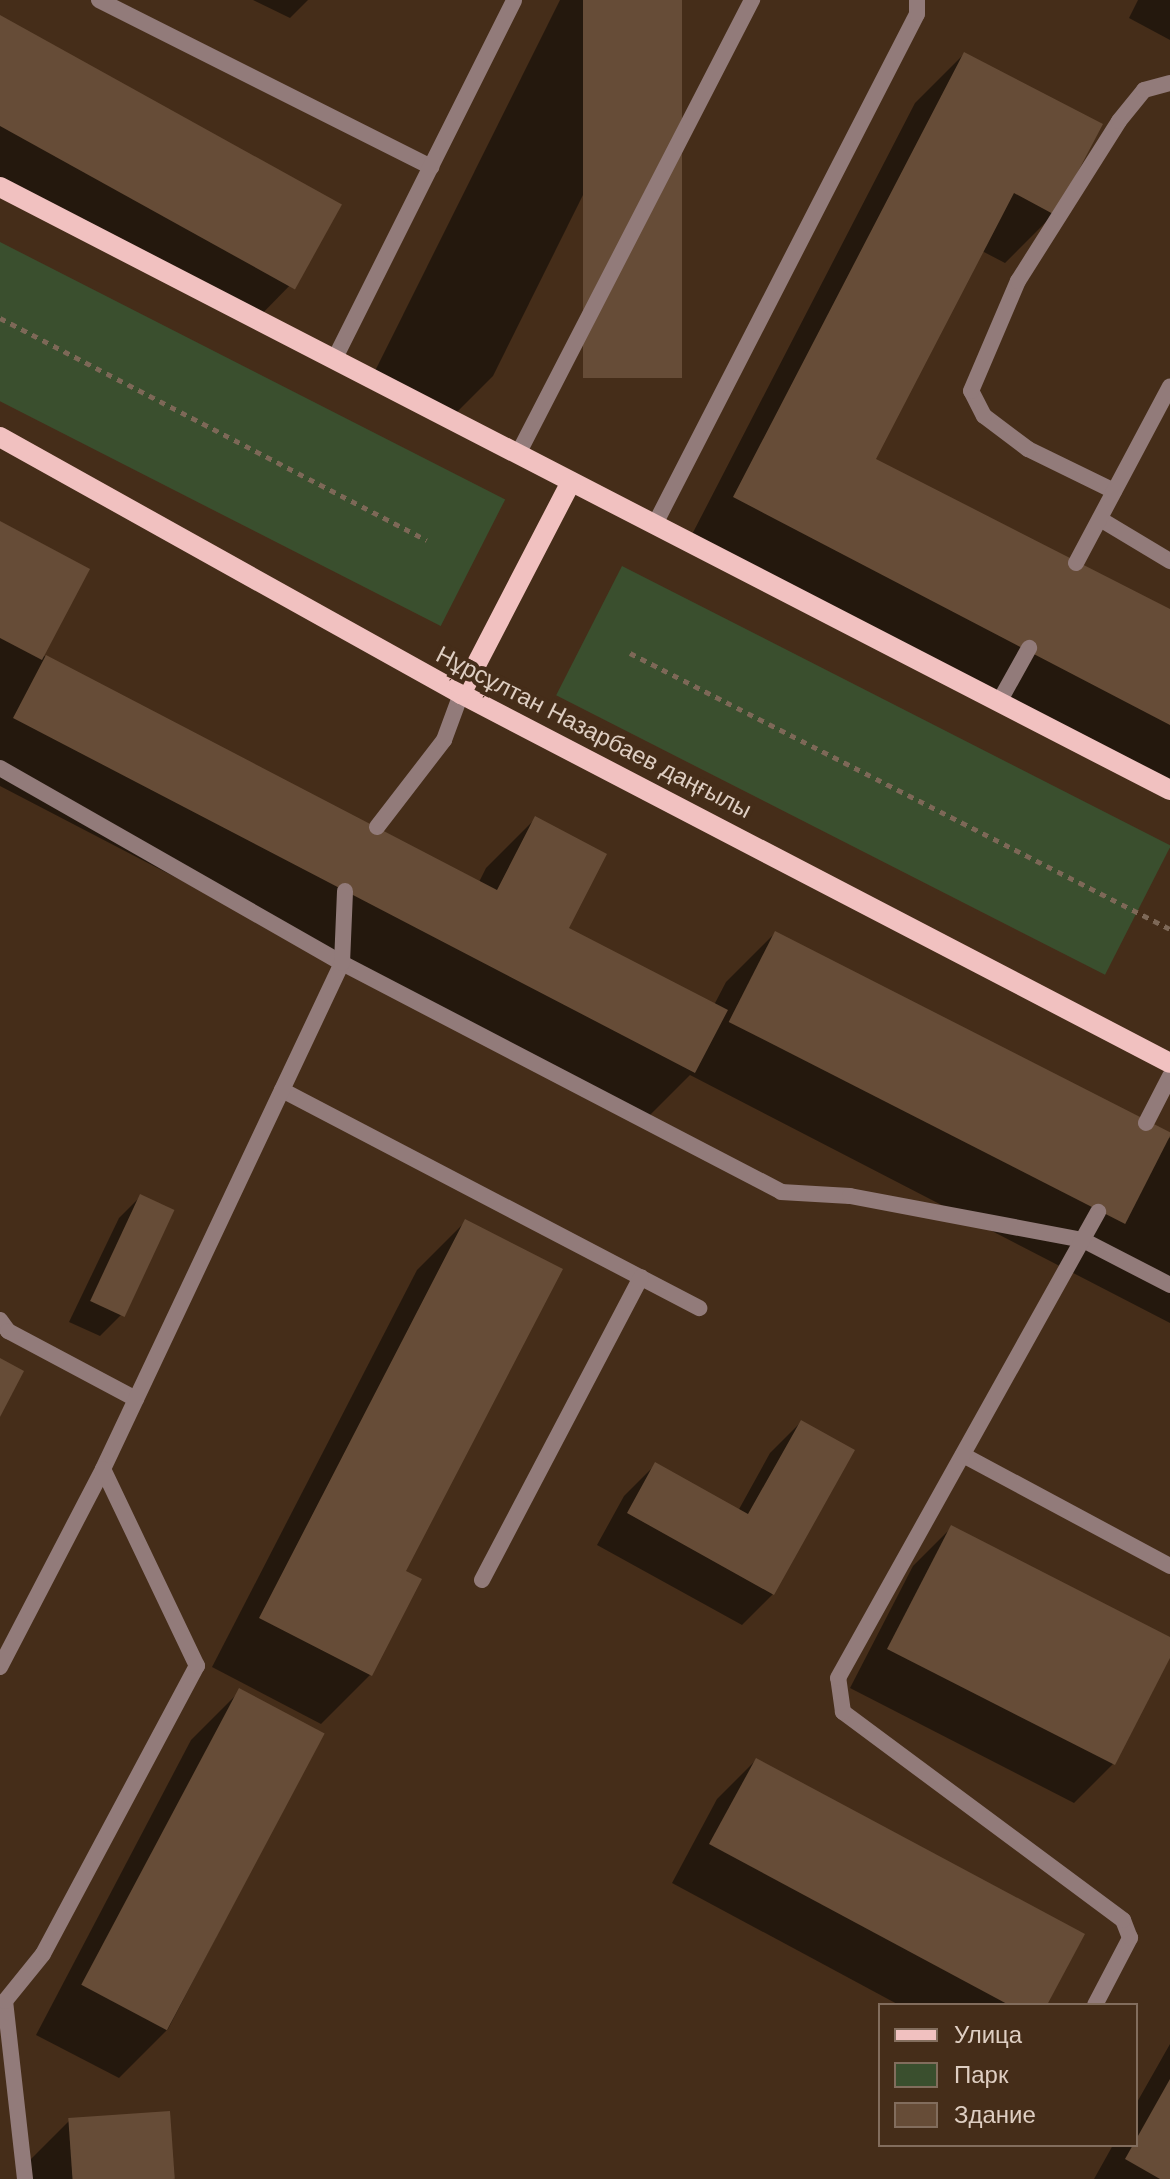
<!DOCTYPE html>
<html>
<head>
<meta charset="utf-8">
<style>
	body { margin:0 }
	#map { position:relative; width:1170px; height:2179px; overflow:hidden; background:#452d19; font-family:Arial,sans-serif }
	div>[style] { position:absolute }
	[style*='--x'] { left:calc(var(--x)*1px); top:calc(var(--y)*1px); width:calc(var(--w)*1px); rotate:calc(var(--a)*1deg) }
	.green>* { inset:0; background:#3a4f2e; transform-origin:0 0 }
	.shadow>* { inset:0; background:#0007 }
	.building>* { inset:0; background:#664c37; transform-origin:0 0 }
	.path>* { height:5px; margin-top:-2.5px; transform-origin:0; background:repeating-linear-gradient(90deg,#7d6857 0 6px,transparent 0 12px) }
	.lane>* { height:16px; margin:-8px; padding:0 8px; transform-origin:8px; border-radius:8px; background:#927b7a }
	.primary>* { height:20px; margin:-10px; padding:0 10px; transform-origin:10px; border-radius:10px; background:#f1c1c0 }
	span { translate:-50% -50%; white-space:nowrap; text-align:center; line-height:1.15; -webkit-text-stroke:8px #452d19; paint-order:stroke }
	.street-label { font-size:24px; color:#decec2 }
	.legend { position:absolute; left:878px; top:2003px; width:260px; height:144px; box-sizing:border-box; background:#452d19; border:2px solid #826d5d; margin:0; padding:10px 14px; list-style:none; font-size:24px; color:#decec2 }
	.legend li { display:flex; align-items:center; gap:16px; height:40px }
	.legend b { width:40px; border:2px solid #826d5d }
</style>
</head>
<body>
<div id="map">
	<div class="green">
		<i style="left:0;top:242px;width:567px;height:142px;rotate:27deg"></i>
		<i style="left:622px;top:566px;width:616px;height:145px;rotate:27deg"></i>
	</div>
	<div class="shadow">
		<i style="clip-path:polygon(253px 0,308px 0,290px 18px)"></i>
		<i style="clip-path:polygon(560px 0,680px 0,493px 376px,444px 425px,367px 387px)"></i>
		<i style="clip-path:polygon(1138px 0,1170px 0,1170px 40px,1129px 18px)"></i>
		<i style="clip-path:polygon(0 17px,300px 275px,252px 324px,0 187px)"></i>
		<i style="clip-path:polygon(964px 54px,1054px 214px,1005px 263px,982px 251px,874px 459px,1170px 610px,1170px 799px,686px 546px,915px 103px)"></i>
		<i style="clip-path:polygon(0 524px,42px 655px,479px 882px,486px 868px,535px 819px,567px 929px,714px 1005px,726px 982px,775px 933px,1170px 1138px,1170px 1323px,690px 1075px,644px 1121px,0 786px)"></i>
		<i style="clip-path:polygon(141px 1196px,121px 1315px,100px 1336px,69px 1322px,119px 1218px)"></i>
		<i style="clip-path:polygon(466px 1221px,370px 1675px,321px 1724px,212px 1667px,417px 1270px)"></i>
		<i style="clip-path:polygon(801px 1422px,773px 1594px,742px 1625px,597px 1545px,624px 1496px,655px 1465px,738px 1511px,770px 1453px)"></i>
		<i style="clip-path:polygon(952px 1527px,1170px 1639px,1170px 1654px,1113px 1764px,1074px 1803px,850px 1688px,913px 1566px)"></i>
		<i style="clip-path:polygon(240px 1691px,322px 1734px,168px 2029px,119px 2078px,36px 2035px,191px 1740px)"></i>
		<i style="clip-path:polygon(756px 1760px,1044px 2005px,899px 2005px,672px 1883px,717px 1799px)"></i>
		<i style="clip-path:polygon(1170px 2044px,1170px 2179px,1094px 2179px,1113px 2145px,1136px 2145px,1136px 2104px)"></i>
		<i style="clip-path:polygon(69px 2121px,173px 2179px,21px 2179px,20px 2170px)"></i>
	</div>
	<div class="building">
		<i style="left:583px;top:0;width:99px;height:378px"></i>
		<i style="left:0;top:15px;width:391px;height:97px;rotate:29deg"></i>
		<i style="clip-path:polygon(964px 52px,1103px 124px,1055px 215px,1014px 193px,876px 459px,1170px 609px,1170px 725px,733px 497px)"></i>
		<i style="clip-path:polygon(0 521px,90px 569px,42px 660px,0 638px)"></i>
		<i style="clip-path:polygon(46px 655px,497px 890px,535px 816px,607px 854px,569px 928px,728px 1010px,695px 1073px,13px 718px)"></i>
		<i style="left:775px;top:931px;width:445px;height:102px;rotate:27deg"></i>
		<i style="left:140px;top:1194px;width:38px;height:118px;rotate:25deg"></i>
		<i style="clip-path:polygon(465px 1219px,563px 1269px,406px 1571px,422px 1579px,372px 1676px,259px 1618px)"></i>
		<i style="clip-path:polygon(0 1358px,24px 1371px,0 1417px)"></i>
		<i style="clip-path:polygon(801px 1420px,855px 1450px,774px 1595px,627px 1513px,655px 1462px,748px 1514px)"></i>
		<i style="clip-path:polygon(951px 1525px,1170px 1637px,1170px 1658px,1115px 1765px,887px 1649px)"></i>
		<i style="left:239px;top:1688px;width:97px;height:336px;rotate:28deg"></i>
		<i style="clip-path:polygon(756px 1758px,1085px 1934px,1047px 2005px,1009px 2005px,709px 1844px)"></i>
		<i style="clip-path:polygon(1170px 2079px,1170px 2179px,1160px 2179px,1125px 2159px)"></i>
		<i style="left:170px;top:2111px;width:68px;height:102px;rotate:86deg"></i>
	</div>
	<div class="path">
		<i style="--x:0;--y:318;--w:481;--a:27.5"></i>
		<i style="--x:630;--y:653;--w:606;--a:27.07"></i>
	</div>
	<div class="lane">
		<i style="--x:99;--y:0;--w:372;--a:26.7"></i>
		<i style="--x:334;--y:360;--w:402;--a:-63.4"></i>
		<i style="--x:519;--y:452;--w:509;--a:-62.73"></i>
		<i style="--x:1114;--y:491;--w:96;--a:-154"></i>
		<i style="--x:1028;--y:449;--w:55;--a:-143.1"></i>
		<i style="--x:984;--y:416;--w:28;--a:-117"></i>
		<i style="--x:971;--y:391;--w:120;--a:-66.9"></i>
		<i style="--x:1018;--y:281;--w:189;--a:-57.7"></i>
		<i style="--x:1119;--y:121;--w:40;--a:-51"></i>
		<i style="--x:1144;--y:90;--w:27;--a:-15"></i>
		<i style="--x:1100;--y:519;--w:82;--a:31"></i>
		<i style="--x:655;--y:524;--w:573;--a:-62.81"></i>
		<i style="--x:917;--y:14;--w:14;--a:-90"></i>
		<i style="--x:1076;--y:563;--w:200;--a:-62"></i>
		<i style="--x:999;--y:702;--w:62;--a:-60.9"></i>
		<i style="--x:0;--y:768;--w:394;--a:29.7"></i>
		<i style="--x:342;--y:963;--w:495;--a:27.5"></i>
		<i style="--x:781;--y:1192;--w:69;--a:3.3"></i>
		<i style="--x:850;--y:1196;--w:237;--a:10.7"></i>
		<i style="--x:1083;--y:1240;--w:98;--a:27.3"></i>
		<i style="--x:377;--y:827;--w:110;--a:-52.4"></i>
		<i style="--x:444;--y:740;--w:49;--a:-69.7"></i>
		<i style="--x:282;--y:1090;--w:471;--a:27.6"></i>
		<i style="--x:1146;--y:1123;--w:53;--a:-62.9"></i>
		<i style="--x:0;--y:1320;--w:14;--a:54"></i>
		<i style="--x:8;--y:1331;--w:145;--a:28"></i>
		<i style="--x:963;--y:1455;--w:235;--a:28.2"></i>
		<i style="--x:482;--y:1580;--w:342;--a:-62.3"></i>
		<i style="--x:0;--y:1667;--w:223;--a:-62.5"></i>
		<i style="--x:103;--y:1469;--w:560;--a:-64.72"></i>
		<i style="--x:342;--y:963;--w:72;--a:-87.6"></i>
		<i style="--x:1095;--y:2005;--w:76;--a:-62.4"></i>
		<i style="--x:1130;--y:1938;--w:19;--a:-111"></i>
		<i style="--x:1123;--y:1920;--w:349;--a:-143.4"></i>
		<i style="--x:843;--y:1712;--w:34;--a:-98"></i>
		<i style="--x:838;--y:1678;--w:534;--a:-60.84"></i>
		<i style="--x:25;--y:2179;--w:179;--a:-96.4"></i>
		<i style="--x:5;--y:2001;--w:60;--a:-51"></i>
		<i style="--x:43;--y:1954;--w:327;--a:-61.9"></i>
		<i style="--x:197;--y:1666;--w:218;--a:-115.5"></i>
	</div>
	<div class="primary">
		<i style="--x:0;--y:187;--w:1316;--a:27.27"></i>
		<i style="--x:0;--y:437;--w:528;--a:29.14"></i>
		<i style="--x:461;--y:694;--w:799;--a:27.49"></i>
		<i style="--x:461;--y:694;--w:239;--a:-62.6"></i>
	</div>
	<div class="street-label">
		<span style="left:594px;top:732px;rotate:27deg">Нұрсұлтан Назарбаев даңғылы</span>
	</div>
	<ul class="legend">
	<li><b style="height:10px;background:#f1c1c0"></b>Улица</li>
	<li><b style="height:22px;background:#3a4f2e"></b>Парк</li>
	<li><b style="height:22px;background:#664c37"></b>Здание</li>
	</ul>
</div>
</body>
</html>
